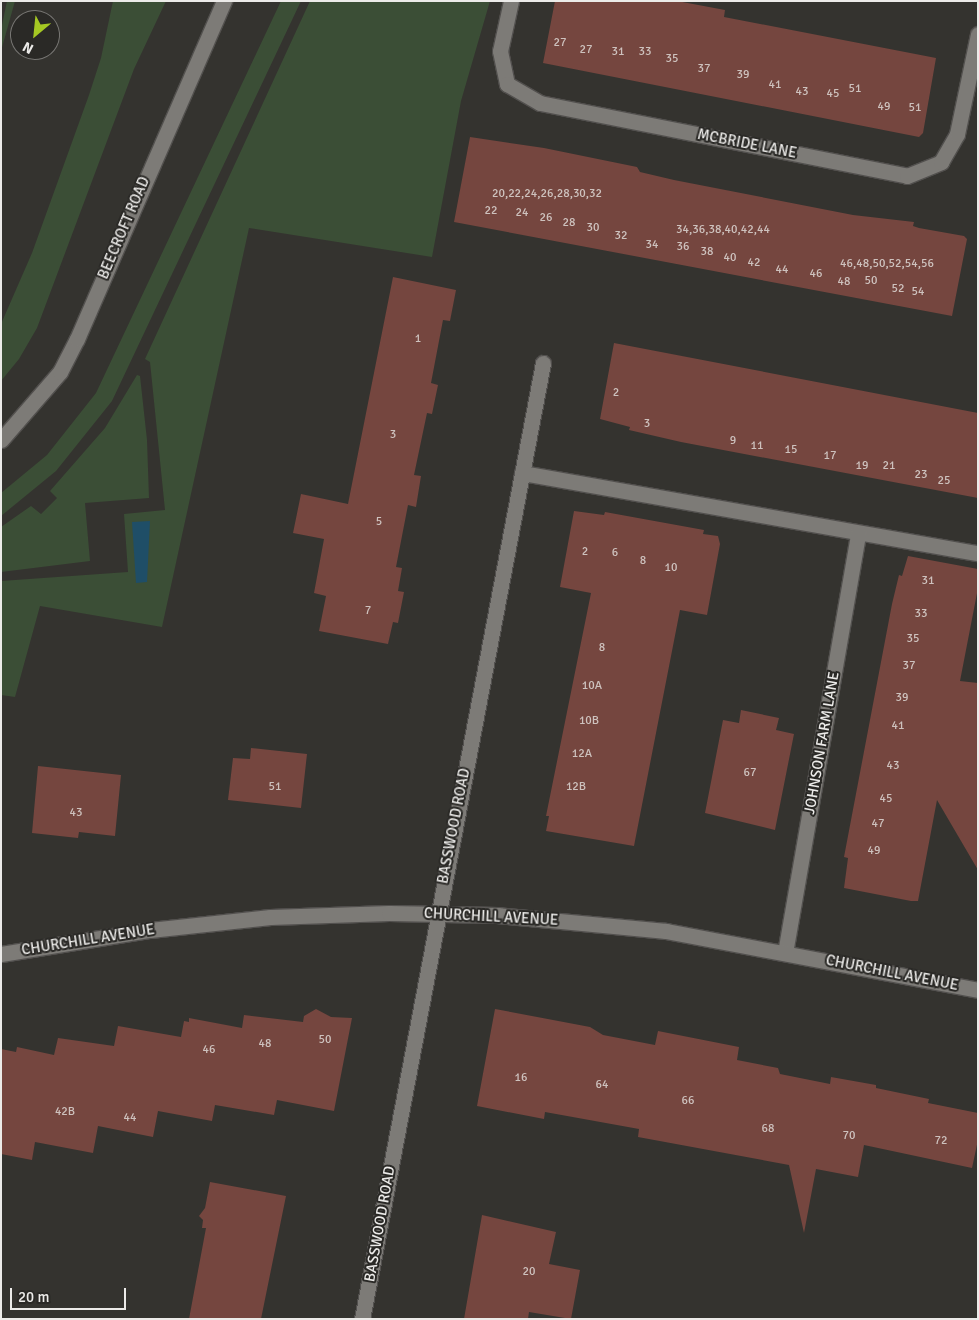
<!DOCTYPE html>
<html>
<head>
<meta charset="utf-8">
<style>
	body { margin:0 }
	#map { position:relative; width:979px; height:1320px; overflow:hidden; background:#34332f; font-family:Signika,sans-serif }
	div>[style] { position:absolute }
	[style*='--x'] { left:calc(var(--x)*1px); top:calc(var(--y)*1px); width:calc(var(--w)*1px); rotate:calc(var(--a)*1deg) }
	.green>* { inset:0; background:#3b4e36 }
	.water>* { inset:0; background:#1f4e67 }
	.building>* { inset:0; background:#75463f }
	.roads { filter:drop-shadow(1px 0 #52504e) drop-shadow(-1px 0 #52504e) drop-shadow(0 1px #52504e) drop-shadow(0 -1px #52504e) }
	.minor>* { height:15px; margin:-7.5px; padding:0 7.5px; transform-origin:7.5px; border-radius:7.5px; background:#7d7b77 }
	span { translate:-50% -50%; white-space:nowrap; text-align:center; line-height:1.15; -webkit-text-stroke:4px #2a2926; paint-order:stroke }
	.number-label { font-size:12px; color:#cec2be }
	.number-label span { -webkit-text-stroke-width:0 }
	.street-label { font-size:15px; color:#ecebe9 }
	.frame { position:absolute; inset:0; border:2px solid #ecebe9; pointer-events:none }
	.north { position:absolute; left:10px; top:10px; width:50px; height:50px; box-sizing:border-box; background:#2a2926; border:1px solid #787774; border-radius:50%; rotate:208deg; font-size:14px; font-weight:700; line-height:20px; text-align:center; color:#ecebe9 }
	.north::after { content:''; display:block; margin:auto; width:18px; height:22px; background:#a5c823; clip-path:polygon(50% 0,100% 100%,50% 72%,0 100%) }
	.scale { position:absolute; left:10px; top:1288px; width:116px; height:22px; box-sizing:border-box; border:2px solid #ecebe9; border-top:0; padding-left:6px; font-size:15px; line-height:18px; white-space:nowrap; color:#ecebe9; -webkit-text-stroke:4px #2a2926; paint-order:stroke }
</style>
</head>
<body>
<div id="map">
	<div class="green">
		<i style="clip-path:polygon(7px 1px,15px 1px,1px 51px,1px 30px)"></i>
		<i style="clip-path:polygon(113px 1px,166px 1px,134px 69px,37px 328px,19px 359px,1px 381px,1px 324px,32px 253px,89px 95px,101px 58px)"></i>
		<i style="clip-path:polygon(281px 1px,301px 1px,112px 401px,56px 471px,1px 516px,1px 493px,47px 455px,96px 393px)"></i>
		<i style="clip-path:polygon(310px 1px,490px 1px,461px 101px,432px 257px,249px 228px,162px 627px,40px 606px,15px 697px,1px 695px,1px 581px,128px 572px,124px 514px,165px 510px,150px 362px,145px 359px)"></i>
		<i style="clip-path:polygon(137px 375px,140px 376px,147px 440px,149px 498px,85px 503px,90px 561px,1px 572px,1px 527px,31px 506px,41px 514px,57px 498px,50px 491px,105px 428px)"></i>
	</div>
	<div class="water">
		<i style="clip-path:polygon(150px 521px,147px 582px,136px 583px,132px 522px)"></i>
	</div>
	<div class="building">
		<i style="clip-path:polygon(555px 1px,677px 1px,725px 10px,724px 17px,936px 58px,923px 133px,919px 137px,543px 63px)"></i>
		<i style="clip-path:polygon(470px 137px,544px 148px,637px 167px,640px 172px,674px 180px,853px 215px,914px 222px,913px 226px,919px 228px,964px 236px,967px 239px,952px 316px,454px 222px)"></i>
		<i style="clip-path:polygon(393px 277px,456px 290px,450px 321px,443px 320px,431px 383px,438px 385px,432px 414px,427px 413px,414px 475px,421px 476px,416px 507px,408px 505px,396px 567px,402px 568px,398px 591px,404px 592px,398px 623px,393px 622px,388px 644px,319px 631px,326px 596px,314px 593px,324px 539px,293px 533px,301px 494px,348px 504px)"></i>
		<i style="clip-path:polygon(614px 343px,978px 413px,978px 498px,681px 442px,629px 430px,630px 427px,600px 419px)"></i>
		<i style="clip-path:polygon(574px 511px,604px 515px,605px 512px,704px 530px,703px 534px,718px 536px,720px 544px,707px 615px,680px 610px,634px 846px,546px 831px,549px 816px,546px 816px,591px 593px,560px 587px)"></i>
		<i style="clip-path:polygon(908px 556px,978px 569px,978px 588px,960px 681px,978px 683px,978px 870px,937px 800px,918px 901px,911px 901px,844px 888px,848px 858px,844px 857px,892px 604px,899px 575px,902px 576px)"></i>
		<i style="clip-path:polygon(741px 710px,779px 718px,776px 730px,794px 734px,775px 830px,705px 813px,723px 720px,739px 723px)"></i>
		<i style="clip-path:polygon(251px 748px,307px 754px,301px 808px,228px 800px,233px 758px,250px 759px)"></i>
		<i style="clip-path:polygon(38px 766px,121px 775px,115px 836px,79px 832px,78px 838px,32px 833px)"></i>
		<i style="clip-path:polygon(316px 1009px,331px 1017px,352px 1018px,334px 1111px,277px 1100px,274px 1115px,215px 1105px,212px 1121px,158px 1111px,153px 1137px,98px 1126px,93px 1153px,35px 1142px,32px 1160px,1px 1154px,1px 1049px,16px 1052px,17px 1047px,54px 1055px,58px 1038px,114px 1046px,118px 1026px,181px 1037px,184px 1021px,189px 1022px,189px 1018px,242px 1028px,244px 1015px,303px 1022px,304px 1016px)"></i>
		<i style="clip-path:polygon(495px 1009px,590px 1027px,603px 1035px,655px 1045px,658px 1031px,739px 1047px,737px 1060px,778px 1068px,780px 1074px,830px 1084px,831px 1077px,876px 1085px,876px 1088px,929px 1099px,928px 1103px,978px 1113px,978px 1140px,972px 1168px,864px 1145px,858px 1177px,816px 1169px,804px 1233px,789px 1165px,638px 1137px,639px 1129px,545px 1112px,544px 1119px,477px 1106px)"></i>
		<i style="clip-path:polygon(210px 1182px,286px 1196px,261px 1319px,189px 1319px,206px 1228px,202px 1228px,203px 1220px,199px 1216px,205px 1208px)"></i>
		<i style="clip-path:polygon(482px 1215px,556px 1232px,549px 1264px,580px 1270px,571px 1319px,529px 1312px,528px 1319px,464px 1319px)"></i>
	</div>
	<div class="roads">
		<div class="minor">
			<i style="--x:511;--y:1;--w:51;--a:102.4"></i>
			<i style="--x:500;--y:51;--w:34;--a:78"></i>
			<i style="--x:507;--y:84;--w:38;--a:30"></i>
			<i style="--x:540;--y:103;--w:374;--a:11.2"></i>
			<i style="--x:907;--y:176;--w:37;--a:-22"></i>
			<i style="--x:941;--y:162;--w:32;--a:-60"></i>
			<i style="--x:957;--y:134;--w:102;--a:-78.1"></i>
			<i style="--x:1;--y:440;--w:90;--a:-49.1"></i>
			<i style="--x:60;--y:372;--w:37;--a:-63"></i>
			<i style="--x:77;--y:339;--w:369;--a:-66.5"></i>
			<i style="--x:522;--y:473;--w:463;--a:10"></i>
			<i style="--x:785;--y:953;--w:426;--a:-80.1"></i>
			<i style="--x:1;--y:954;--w:151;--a:-9.2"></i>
			<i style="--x:150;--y:930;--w:121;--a:-6.2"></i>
			<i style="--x:270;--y:917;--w:119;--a:-1.9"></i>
			<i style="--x:389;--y:913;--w:108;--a:1.1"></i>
			<i style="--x:497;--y:915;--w:170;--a:5.4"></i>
			<i style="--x:666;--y:931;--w:318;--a:10.7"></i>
			<i style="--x:362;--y:1319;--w:973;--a:-79.28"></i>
		</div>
	</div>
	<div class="number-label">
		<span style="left:560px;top:43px">27</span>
		<span style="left:586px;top:50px">27</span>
		<span style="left:618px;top:52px">31</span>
		<span style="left:645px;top:52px">33</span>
		<span style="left:672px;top:59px">35</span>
		<span style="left:704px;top:69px">37</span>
		<span style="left:743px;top:75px">39</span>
		<span style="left:775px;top:85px">41</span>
		<span style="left:855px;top:89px">51</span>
		<span style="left:802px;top:92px">43</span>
		<span style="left:833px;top:94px">45</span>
		<span style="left:884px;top:107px">49</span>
		<span style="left:915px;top:108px">51</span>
		<span style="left:547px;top:194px">20,22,24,26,28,30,32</span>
		<span style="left:491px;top:211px">22</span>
		<span style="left:522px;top:213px">24</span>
		<span style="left:546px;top:218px">26</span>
		<span style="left:569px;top:223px">28</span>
		<span style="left:593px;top:228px">30</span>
		<span style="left:723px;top:230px">34,36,38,40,42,44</span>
		<span style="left:621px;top:236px">32</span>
		<span style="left:652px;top:245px">34</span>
		<span style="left:683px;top:247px">36</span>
		<span style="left:707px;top:252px">38</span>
		<span style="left:730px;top:258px">40</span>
		<span style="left:754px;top:263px">42</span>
		<span style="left:887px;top:264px">46,48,50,52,54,56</span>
		<span style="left:782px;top:270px">44</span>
		<span style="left:816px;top:274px">46</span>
		<span style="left:871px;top:281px">50</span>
		<span style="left:844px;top:282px">48</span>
		<span style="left:898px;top:289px">52</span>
		<span style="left:918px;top:292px">54</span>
		<span style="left:418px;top:339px">1</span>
		<span style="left:616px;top:393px">2</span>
		<span style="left:647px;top:424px">3</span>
		<span style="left:393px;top:435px">3</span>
		<span style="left:733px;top:441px">9</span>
		<span style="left:757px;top:446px">11</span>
		<span style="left:791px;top:450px">15</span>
		<span style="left:830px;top:456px">17</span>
		<span style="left:862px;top:466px">19</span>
		<span style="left:889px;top:466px">21</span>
		<span style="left:921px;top:475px">23</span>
		<span style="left:944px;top:481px">25</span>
		<span style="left:379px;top:522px">5</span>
		<span style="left:585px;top:552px">2</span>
		<span style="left:615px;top:553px">6</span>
		<span style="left:643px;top:561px">8</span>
		<span style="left:671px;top:568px">10</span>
		<span style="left:928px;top:581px">31</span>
		<span style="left:368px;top:611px">7</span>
		<span style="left:921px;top:614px">33</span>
		<span style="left:913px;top:639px">35</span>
		<span style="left:602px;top:648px">8</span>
		<span style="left:909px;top:666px">37</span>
		<span style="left:592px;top:686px">10A</span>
		<span style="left:902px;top:698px">39</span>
		<span style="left:589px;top:721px">10B</span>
		<span style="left:898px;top:726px">41</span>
		<span style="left:582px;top:754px">12A</span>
		<span style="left:893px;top:766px">43</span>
		<span style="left:750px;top:773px">67</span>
		<span style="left:275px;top:787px">51</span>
		<span style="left:576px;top:787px">12B</span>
		<span style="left:886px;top:799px">45</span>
		<span style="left:76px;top:813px">43</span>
		<span style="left:878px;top:824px">47</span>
		<span style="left:874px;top:851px">49</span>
		<span style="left:325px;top:1040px">50</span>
		<span style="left:265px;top:1044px">48</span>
		<span style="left:209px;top:1050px">46</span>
		<span style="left:521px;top:1078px">16</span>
		<span style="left:602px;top:1085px">64</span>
		<span style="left:688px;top:1101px">66</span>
		<span style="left:65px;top:1112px">42B</span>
		<span style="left:130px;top:1118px">44</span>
		<span style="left:768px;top:1129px">68</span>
		<span style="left:849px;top:1136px">70</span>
		<span style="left:941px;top:1141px">72</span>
		<span style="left:529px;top:1272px">20</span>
	</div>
	<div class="street-label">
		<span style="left:747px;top:144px;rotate:11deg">MCBRIDE LANE</span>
		<span style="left:124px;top:228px;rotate:-67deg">BEECROFT ROAD</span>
		<span style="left:822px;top:743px;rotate:-80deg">JOHNSON FARM LANE</span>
		<span style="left:454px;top:826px;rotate:-79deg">BASSWOOD ROAD</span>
		<span style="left:491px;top:917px;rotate:3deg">CHURCHILL AVENUE</span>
		<span style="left:88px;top:940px;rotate:-9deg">CHURCHILL AVENUE</span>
		<span style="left:892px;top:973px;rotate:11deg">CHURCHILL AVENUE</span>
		<span style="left:380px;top:1224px;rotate:-80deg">BASSWOOD ROAD</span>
	</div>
	<div class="frame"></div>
	<div class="north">N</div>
	<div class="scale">20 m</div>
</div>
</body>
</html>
